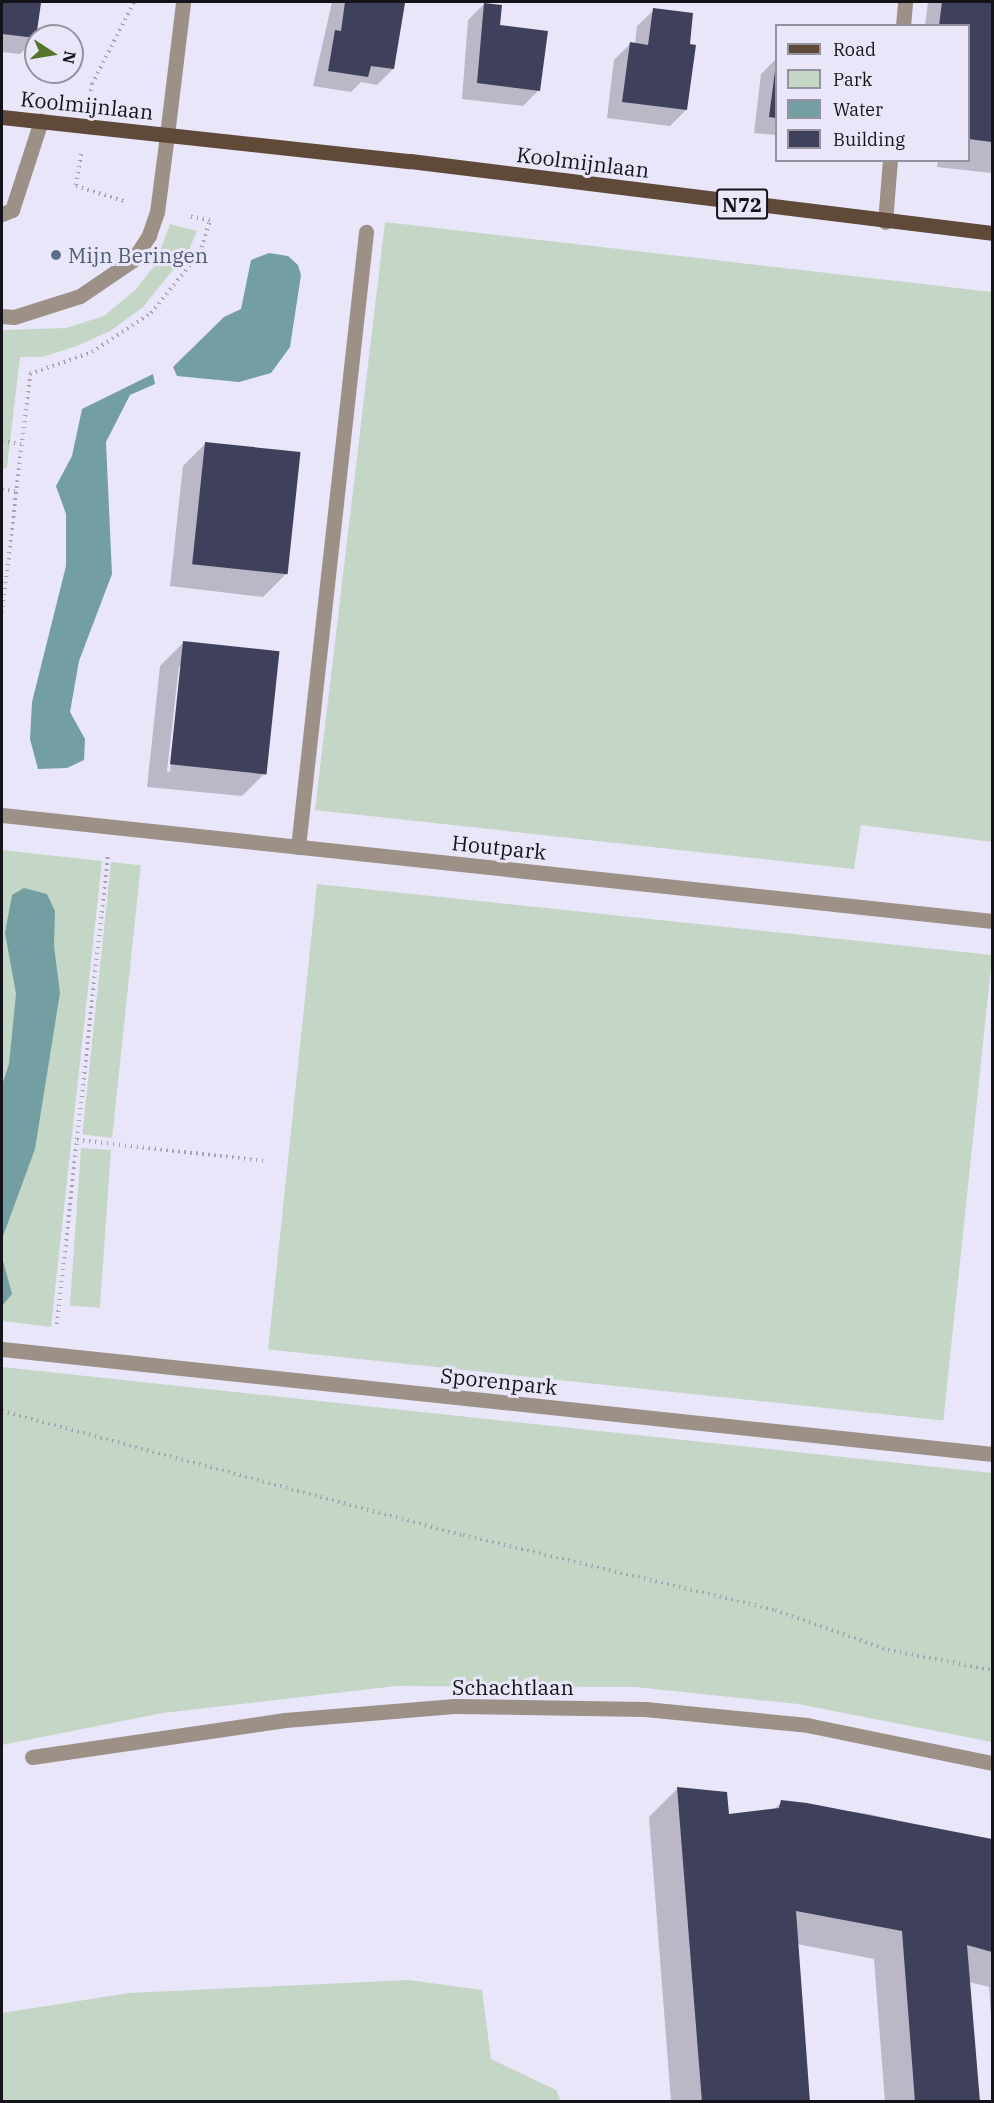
<!DOCTYPE html>
<html>
<head>
<meta charset="utf-8">
<style>
	body { margin:0 }
	#map { position:relative; width:994px; height:2103px; overflow:hidden; background:#e9e6f9; font-family:"IBM Plex Serif",serif }
	div>[style] { position:absolute }
	[style*='--x'] { left:calc(var(--x)*1px); top:calc(var(--y)*1px); width:calc(var(--w)*1px); rotate:calc(var(--a)*1deg) }
	.green>* { inset:0; background:#c4d7c7; transform-origin:0 0 }
	.water>* { inset:0; background:#749fa2 }
	.shadow>* { inset:0; background:#0003 }
	.building>* { inset:0; background:#3f415c; transform-origin:0 0 }
	.path>* { height:4px; margin-top:-2px; transform-origin:0; background:repeating-linear-gradient(90deg,#a6a4b3 0 1.5px,transparent 0 6px) }
	.lane>* { height:15px; margin:-7.5px; padding:0 7.5px; transform-origin:7.5px; border-radius:7.5px; background:#9d9087 }
	.street>* { height:15px; margin:-7.5px; padding:0 7.5px; transform-origin:7.5px; border-radius:7.5px; background:#9d9087 }
	.primary>* { height:15px; margin:-7.5px; padding:0 7.5px; transform-origin:7.5px; border-radius:7.5px; background:#5f4939 }
	.dots>* { width:16px; height:16px; translate:-50% -50%; box-sizing:border-box; border:3px solid #e9e6f9; border-radius:50% }
	span { translate:-50% -50%; white-space:nowrap; text-align:center; line-height:1.15; -webkit-text-stroke:6px #e9e6f9; paint-order:stroke }
	.shield-label span { padding:2px 4px; background:#e9e6f9; border:2px solid; border-radius:4px; -webkit-text-stroke-width:0 }
	.shield-label { font-size:20px; color:#141319; font-weight:700 }
	.street-label { font-size:21px; color:#141319 }
	.service-label { font-size:21px; color:#4e5e75 }
	.left { translate:0 -50%; text-align:left }
	.frame { position:absolute; inset:0; border:3px solid #141319; pointer-events:none }
	.legend { position:absolute; left:775px; top:24px; width:195px; height:138px; box-sizing:border-box; background:#e9e6f9; border:2px solid #94929f; margin:0; padding:8px 10px; list-style:none; font-size:18px; color:#141319 }
	.legend li { display:flex; align-items:center; gap:12px; height:30px }
	.legend b { width:30px; border:2px solid #94929f }
	.north { position:absolute; left:24px; top:24px; width:60px; height:60px; box-sizing:border-box; background:#e9e6f9; border:2px solid #94929f; border-radius:50%; rotate:102deg; font-size:16px; font-weight:700; line-height:24px; text-align:center; color:#141319 }
	.north::after { content:''; display:block; margin:auto; width:21px; height:27px; background:#53742a; clip-path:polygon(50% 0,100% 100%,50% 72%,0 100%) }
</style>
</head>
<body>
<div id="map">
	<div class="green">
		<i style="clip-path:polygon(385px 222px,992px 292px,992px 842px,861px 825px,854px 869px,315px 810px)"></i>
		<i style="clip-path:polygon(170px 224px,197px 231px,189px 250px,143px 307px,110px 331px,77px 346px,42px 357px,20px 357px,7px 467px,2px 470px,2px 330px,66px 328px,104px 316px,135px 290px,155px 265px)"></i>
		<i style="clip-path:polygon(2px 850px,102px 861px,51px 1327px,2px 1321px)"></i>
		<i style="left:111px;top:862px;width:30px;height:274px;rotate:6deg"></i>
		<i style="left:317px;top:884px;width:679px;height:468px;rotate:6deg"></i>
		<i style="left:81px;top:1148px;width:30px;height:158px;rotate:4deg"></i>
		<i style="clip-path:polygon(2px 1367px,992px 1473px,992px 1742px,798px 1704px,635px 1687px,396px 1686px,163px 1713px,2px 1745px)"></i>
		<i style="clip-path:polygon(409px 1980px,482px 1990px,491px 2059px,556px 2090px,561px 2101px,2px 2101px,2px 2013px,129px 1993px)"></i>
	</div>
	<div class="water">
		<i style="clip-path:polygon(269px 253px,288px 256px,298px 265px,301px 275px,290px 347px,271px 373px,239px 382px,177px 376px,173px 367px,224px 317px,241px 309px,251px 260px)"></i>
		<i style="clip-path:polygon(153px 374px,155px 384px,130px 395px,106px 442px,112px 574px,79px 661px,70px 712px,85px 739px,84px 760px,67px 768px,38px 769px,30px 739px,32px 702px,66px 566px,66px 514px,56px 486px,72px 456px,82px 409px)"></i>
		<i style="clip-path:polygon(24px 888px,47px 894px,55px 911px,54px 946px,60px 993px,35px 1149px,2px 1239px,2px 1085px,9px 1064px,16px 994px,5px 933px,12px 895px)"></i>
		<i style="clip-path:polygon(2px 1257px,12px 1294px,2px 1306px)"></i>
	</div>
	<div class="shadow">
		<i style="clip-path:polygon(2px 2px,32px 2px,36px 38px,20px 54px,2px 52px)"></i>
		<i style="clip-path:polygon(332px 2px,404px 5px,393px 69px,377px 85px,361px 82px,351px 92px,313px 86px)"></i>
		<i style="clip-path:polygon(928px 2px,992px 2px,992px 173px,937px 167px,938px 160px,968px 160px,968px 26px,925px 26px)"></i>
		<i style="clip-path:polygon(484px 4px,539px 90px,523px 106px,462px 99px,468px 20px)"></i>
		<i style="clip-path:polygon(654px 10px,686px 110px,670px 126px,607px 118px,614px 60px,630px 44px,635px 44px,637px 26px)"></i>
		<i style="clip-path:polygon(776px 59px,776px 135px,754px 133px,761px 74px)"></i>
		<i style="clip-path:polygon(206px 443px,286px 574px,263px 597px,170px 586px,183px 466px)"></i>
		<i style="clip-path:polygon(evenodd,183px 643px,265px 773px,242px 796px,147px 787px,160px 666px,183px 643px,179px 666px,182px 666px,170px 772px,167px 771px,179px 666px)"></i>
		<i style="clip-path:polygon(677px 1789px,727px 1816px,773px 1810px,782px 1802px,869px 1814px,992px 1843px,992px 2034px,989px 1987px,969px 1982px,978px 2102px,885px 2102px,874px 1959px,797px 1944px,809px 2102px,671px 2102px,649px 1817px)"></i>
	</div>
	<div class="building">
		<i style="clip-path:polygon(2px 2px,41px 3px,36px 38px,2px 34px)"></i>
		<i style="clip-path:polygon(345px 2px,405px 3px,394px 69px,371px 66px,368px 77px,328px 71px,335px 30px,341px 31px)"></i>
		<i style="clip-path:polygon(942px 2px,992px 2px,992px 142px,968px 139px,968px 26px,939px 26px)"></i>
		<i style="clip-path:polygon(484px 3px,502px 5px,500px 25px,548px 31px,540px 91px,477px 83px)"></i>
		<i style="clip-path:polygon(653px 8px,693px 13px,690px 44px,696px 45px,687px 110px,622px 102px,630px 42px,648px 45px)"></i>
		<i style="clip-path:polygon(775px 71px,776px 71px,776px 118px,769px 117px)"></i>
		<i style="left:205px;top:442px;width:96px;height:123px;rotate:6deg"></i>
		<i style="left:183px;top:641px;width:97px;height:124px;rotate:6deg"></i>
		<i style="clip-path:polygon(677px 1787px,727px 1792px,729px 1814px,779px 1808px,781px 1800px,807px 1803px,992px 1839px,992px 1952px,967px 1945px,980px 2102px,915px 2102px,902px 1931px,796px 1911px,810px 2102px,702px 2102px)"></i>
	</div>
	<div class="path">
		<i style="--x:90;--y:97;--w:13;--a:-81"></i>
		<i style="--x:92;--y:84;--w:92;--a:-62.9"></i>
		<i style="--x:81;--y:154;--w:32;--a:99"></i>
		<i style="--x:76;--y:186;--w:53;--a:17.4"></i>
		<i style="--x:2;--y:441;--w:19;--a:9"></i>
		<i style="--x:2;--y:490;--w:13;--a:4"></i>
		<i style="--x:2;--y:613;--w:241;--a:-83.3"></i>
		<i style="--x:30;--y:374;--w:66;--a:-19.5"></i>
		<i style="--x:92;--y:352;--w:71;--a:-33.5"></i>
		<i style="--x:151;--y:313;--w:77;--a:-50.8"></i>
		<i style="--x:200;--y:253;--w:34;--a:-73"></i>
		<i style="--x:210;--y:220;--w:23;--a:-170"></i>
		<i style="--x:77;--y:1140;--w:189;--a:6.4"></i>
		<i style="--x:57;--y:1324;--w:470;--a:-83.8"></i>
		<i style="--x:2;--y:1411;--w:477;--a:15.1"></i>
		<i style="--x:463;--y:1535;--w:321;--a:13.5"></i>
		<i style="--x:775;--y:1610;--w:120;--a:19.5"></i>
		<i style="--x:888;--y:1650;--w:106;--a:10.9"></i>
	</div>
	<div class="lane">
		<i style="--x:2;--y:214;--w:11;--a:-22"></i>
		<i style="--x:12;--y:210;--w:94;--a:-72"></i>
		<i style="--x:2;--y:316;--w:12;--a:5"></i>
		<i style="--x:14;--y:317;--w:69;--a:-17.7"></i>
		<i style="--x:80;--y:296;--w:64;--a:-34.2"></i>
		<i style="--x:133;--y:260;--w:30;--a:-57"></i>
		<i style="--x:149;--y:235;--w:24;--a:-71"></i>
		<i style="--x:157;--y:212;--w:78;--a:-82.6"></i>
		<i style="--x:298;--y:847;--w:619;--a:-83.69"></i>
	</div>
	<div class="street">
		<i style="--x:903;--y:26;--w:24;--a:-85"></i>
		<i style="--x:167;--y:135;--w:134;--a:-83.1"></i>
		<i style="--x:885;--y:222;--w:62;--a:-85.4"></i>
		<i style="--x:2;--y:815;--w:996;--a:6.11"></i>
		<i style="--x:2;--y:1349;--w:996;--a:6.05"></i>
		<i style="--x:32;--y:1757;--w:256;--a:-8.3"></i>
		<i style="--x:285;--y:1720;--w:170;--a:-4.7"></i>
		<i style="--x:454;--y:1706;--w:191;--a:0.9"></i>
		<i style="--x:645;--y:1709;--w:163;--a:5.6"></i>
		<i style="--x:807;--y:1725;--w:189;--a:11.6"></i>
	</div>
	<div class="primary">
		<i style="--x:2;--y:117;--w:410;--a:6.2"></i>
		<i style="--x:410;--y:161;--w:586;--a:7.05"></i>
	</div>
	<div class="dots">
		<i style="left:56px;top:255px;background:#5c6f8a"></i>
	</div>
	<div class="shield-label">
		<span style="left:742px;top:204px">N72</span>
	</div>
	<div class="street-label">
		<span style="left:87px;top:105px;rotate:6deg">Koolmijnlaan</span>
		<span style="left:583px;top:162px;rotate:7deg">Koolmijnlaan</span>
		<span style="left:499px;top:847px;rotate:6deg">Houtpark</span>
		<span style="left:499px;top:1381px;rotate:6deg">Sporenpark</span>
		<span style="left:513px;top:1687px">Schachtlaan</span>
	</div>
	<div class="service-label">
		<span class="left" style="left:68px;top:255px">Mijn Beringen</span>
	</div>
	<div class="frame"></div>
	<ul class="legend">
	<li><b style="height:8px;background:#5f4939"></b>Road</li>
	<li><b style="height:16px;background:#c4d7c7"></b>Park</li>
	<li><b style="height:16px;background:#749fa2"></b>Water</li>
	<li><b style="height:16px;background:#3f415c"></b>Building</li>
	</ul>
	<div class="north">N</div>
</div>
</body>
</html>
